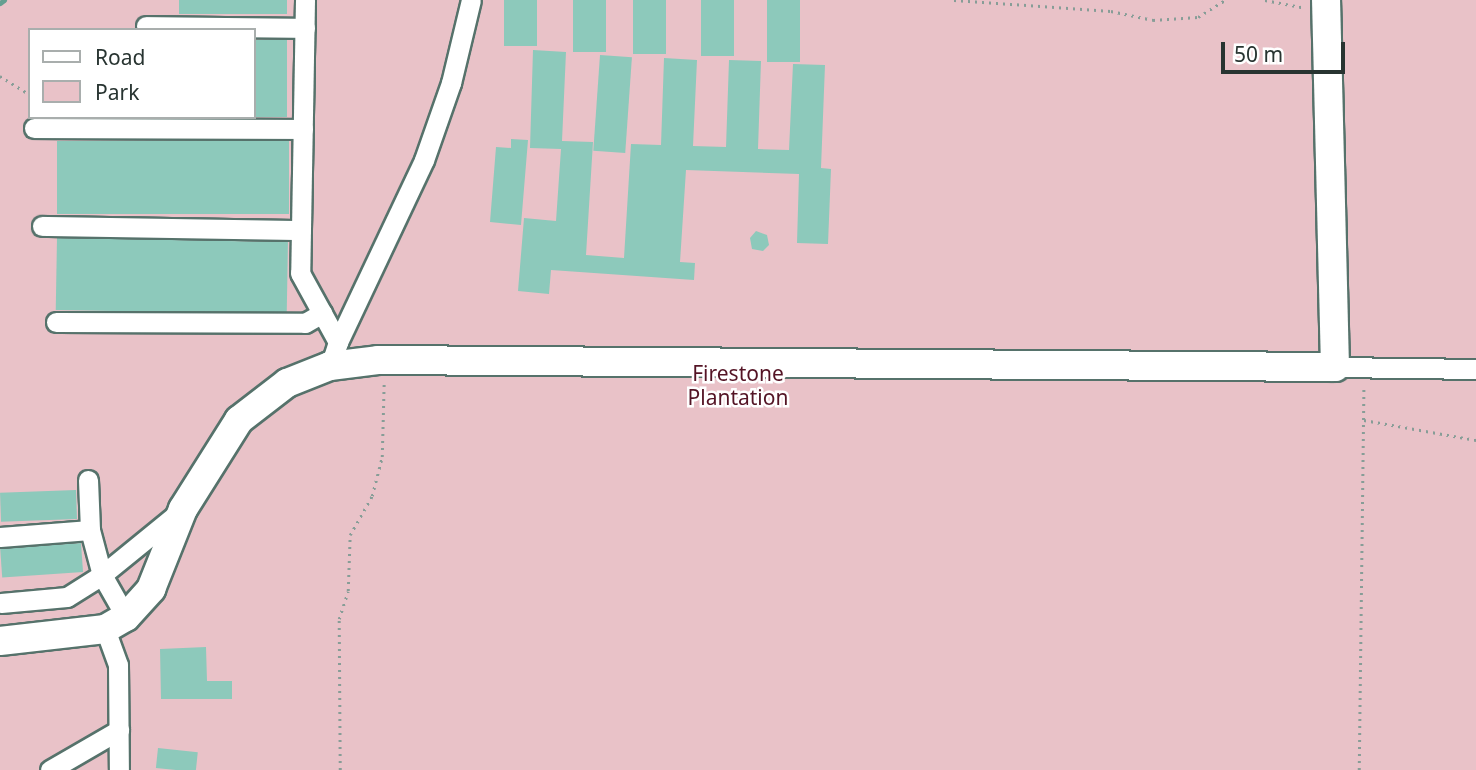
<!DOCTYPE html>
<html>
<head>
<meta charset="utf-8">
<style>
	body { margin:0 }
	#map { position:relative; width:1476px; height:770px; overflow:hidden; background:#d8f7ef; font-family:"Noto Sans",sans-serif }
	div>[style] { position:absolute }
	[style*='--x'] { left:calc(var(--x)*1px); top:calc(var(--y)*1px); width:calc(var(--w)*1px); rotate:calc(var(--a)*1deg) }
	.green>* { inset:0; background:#e9c2c8 }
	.stream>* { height:5px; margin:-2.5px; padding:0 2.5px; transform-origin:2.5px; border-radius:2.5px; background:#649f91 }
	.building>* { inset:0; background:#8dc9bb; transform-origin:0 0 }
	.path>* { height:2.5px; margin-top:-1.25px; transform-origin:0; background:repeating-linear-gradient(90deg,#879d97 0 2px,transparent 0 7px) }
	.roads { filter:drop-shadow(2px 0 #56726b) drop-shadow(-2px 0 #56726b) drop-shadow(0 2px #56726b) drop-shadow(0 -2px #56726b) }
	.street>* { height:19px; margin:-9.5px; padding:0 9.5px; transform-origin:9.5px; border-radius:9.5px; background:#fff }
	.secondary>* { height:28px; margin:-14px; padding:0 14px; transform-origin:14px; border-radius:14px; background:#fff }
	span { translate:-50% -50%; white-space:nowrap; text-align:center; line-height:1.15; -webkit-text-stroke:5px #fff; paint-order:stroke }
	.park-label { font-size:21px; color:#541425 }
	.legend { position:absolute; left:28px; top:28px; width:228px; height:91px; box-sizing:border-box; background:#fff; border:2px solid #a9aead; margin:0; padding:9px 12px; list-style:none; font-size:21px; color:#283431 }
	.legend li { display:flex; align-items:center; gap:14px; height:35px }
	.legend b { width:35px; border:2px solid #a9aead }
	.scale { position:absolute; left:1221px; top:42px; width:124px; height:32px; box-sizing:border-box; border:4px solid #283431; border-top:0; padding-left:9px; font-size:21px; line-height:24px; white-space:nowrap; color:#283431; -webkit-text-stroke:5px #fff; paint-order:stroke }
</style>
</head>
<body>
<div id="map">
	<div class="green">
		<i style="clip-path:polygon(evenodd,0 0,1476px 0,1476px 770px,0 770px,0 0,30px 30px,254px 30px,254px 117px,30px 117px,30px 30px)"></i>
	</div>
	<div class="stream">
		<i style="--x:0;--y:3;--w:5;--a:-37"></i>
	</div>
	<div class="building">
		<i style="left:179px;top:0;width:108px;height:14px"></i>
		<i style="left:504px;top:0;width:33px;height:46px"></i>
		<i style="left:573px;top:0;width:33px;height:52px"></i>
		<i style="left:633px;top:0;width:33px;height:54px"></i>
		<i style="left:701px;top:0;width:33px;height:56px"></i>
		<i style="left:767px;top:0;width:33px;height:62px"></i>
		<i style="left:254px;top:40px;width:33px;height:77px"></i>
		<i style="clip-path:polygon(533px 50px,566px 52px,562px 141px,593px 142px,586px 255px,624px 258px,631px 144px,661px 145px,664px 58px,697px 60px,693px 146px,726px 147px,729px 60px,761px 61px,758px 149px,789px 150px,793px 64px,825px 65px,821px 168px,831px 169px,828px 244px,797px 243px,799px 174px,686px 170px,680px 262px,695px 263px,694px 280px,551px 270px,549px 294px,518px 291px,524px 218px,556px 221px,561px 149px,530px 148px)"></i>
		<i style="left:600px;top:55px;width:32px;height:96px;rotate:4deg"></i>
		<i style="clip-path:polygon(511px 139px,528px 140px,521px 225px,490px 222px,496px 147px,511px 148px)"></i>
		<i style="left:57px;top:141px;width:232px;height:73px"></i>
		<i style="clip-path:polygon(756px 231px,767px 235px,769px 245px,763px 251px,752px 249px,750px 238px)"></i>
		<i style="left:57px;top:238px;width:231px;height:72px;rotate:1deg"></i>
		<i style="left:76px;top:490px;width:29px;height:76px;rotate:88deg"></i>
		<i style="left:81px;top:543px;width:29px;height:81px;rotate:86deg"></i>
		<i style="clip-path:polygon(206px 647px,207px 681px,232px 681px,232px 699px,161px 699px,160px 649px)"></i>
		<i style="left:158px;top:748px;width:40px;height:20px;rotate:6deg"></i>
	</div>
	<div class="path">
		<i style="--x:954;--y:0;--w:157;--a:4"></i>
		<i style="--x:1111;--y:11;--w:43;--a:12.1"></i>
		<i style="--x:1153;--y:20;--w:45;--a:-3.8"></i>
		<i style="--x:1198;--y:17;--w:32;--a:-32"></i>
		<i style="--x:1265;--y:0;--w:38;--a:11"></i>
		<i style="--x:0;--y:76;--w:36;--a:32"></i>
		<i style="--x:1364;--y:420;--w:114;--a:10.1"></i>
		<i style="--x:340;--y:770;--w:151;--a:-90.4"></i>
		<i style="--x:339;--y:619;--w:29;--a:-72"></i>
		<i style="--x:348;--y:591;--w:56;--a:-88"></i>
		<i style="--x:350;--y:535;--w:45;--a:-60.6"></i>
		<i style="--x:372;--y:496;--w:40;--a:-75.6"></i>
		<i style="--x:382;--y:457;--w:74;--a:-88.5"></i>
		<i style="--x:1359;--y:770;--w:385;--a:-89.3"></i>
	</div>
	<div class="roads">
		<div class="street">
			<i style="--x:305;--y:0;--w:273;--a:91"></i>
			<i style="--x:300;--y:273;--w:79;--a:61.2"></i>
			<i style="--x:338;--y:342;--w:25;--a:108"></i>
			<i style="--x:146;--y:26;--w:159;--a:0.7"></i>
			<i style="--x:34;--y:128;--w:269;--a:0.2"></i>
			<i style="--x:42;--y:226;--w:259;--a:0.9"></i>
			<i style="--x:56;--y:322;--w:249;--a:0.2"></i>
			<i style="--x:305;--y:323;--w:20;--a:-30"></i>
			<i style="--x:338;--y:342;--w:201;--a:-64.7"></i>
			<i style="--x:424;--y:160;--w:82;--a:-70.7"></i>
			<i style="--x:451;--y:83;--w:85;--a:-76.5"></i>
			<i style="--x:1335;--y:367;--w:141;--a:0.8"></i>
			<i style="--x:88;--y:480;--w:50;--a:87.7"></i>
			<i style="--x:90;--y:530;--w:47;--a:75.1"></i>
			<i style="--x:102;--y:575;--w:48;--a:60.3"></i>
			<i style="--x:0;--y:537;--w:90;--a:-4.4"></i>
			<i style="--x:1;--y:603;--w:66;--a:-5.2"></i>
			<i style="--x:67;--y:597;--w:41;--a:-32.2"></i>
			<i style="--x:102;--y:575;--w:104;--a:-39.2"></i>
			<i style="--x:105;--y:629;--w:38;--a:70"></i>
			<i style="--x:118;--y:665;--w:105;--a:89.5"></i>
			<i style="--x:50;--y:770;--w:80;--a:-30.1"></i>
		</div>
		<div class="secondary">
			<i style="--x:0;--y:641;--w:106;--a:-6.5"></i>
			<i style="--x:105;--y:629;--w:24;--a:-30"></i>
			<i style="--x:126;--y:617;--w:38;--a:-48"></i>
			<i style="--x:151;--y:589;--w:86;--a:-68.2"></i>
			<i style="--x:183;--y:509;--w:105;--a:-57.8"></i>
			<i style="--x:239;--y:420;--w:61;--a:-37.6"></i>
			<i style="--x:287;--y:383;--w:46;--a:-21.6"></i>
			<i style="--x:330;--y:366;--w:48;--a:-7.1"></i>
			<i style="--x:378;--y:360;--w:957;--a:0.42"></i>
			<i style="--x:1335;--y:367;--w:367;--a:-91.4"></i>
		</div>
	</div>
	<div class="park-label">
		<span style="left:738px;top:385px">Firestone<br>Plantation</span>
	</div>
	<ul class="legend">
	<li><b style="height:9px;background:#fff"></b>Road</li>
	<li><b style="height:19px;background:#e9c2c8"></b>Park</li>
	</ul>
	<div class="scale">50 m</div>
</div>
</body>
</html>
